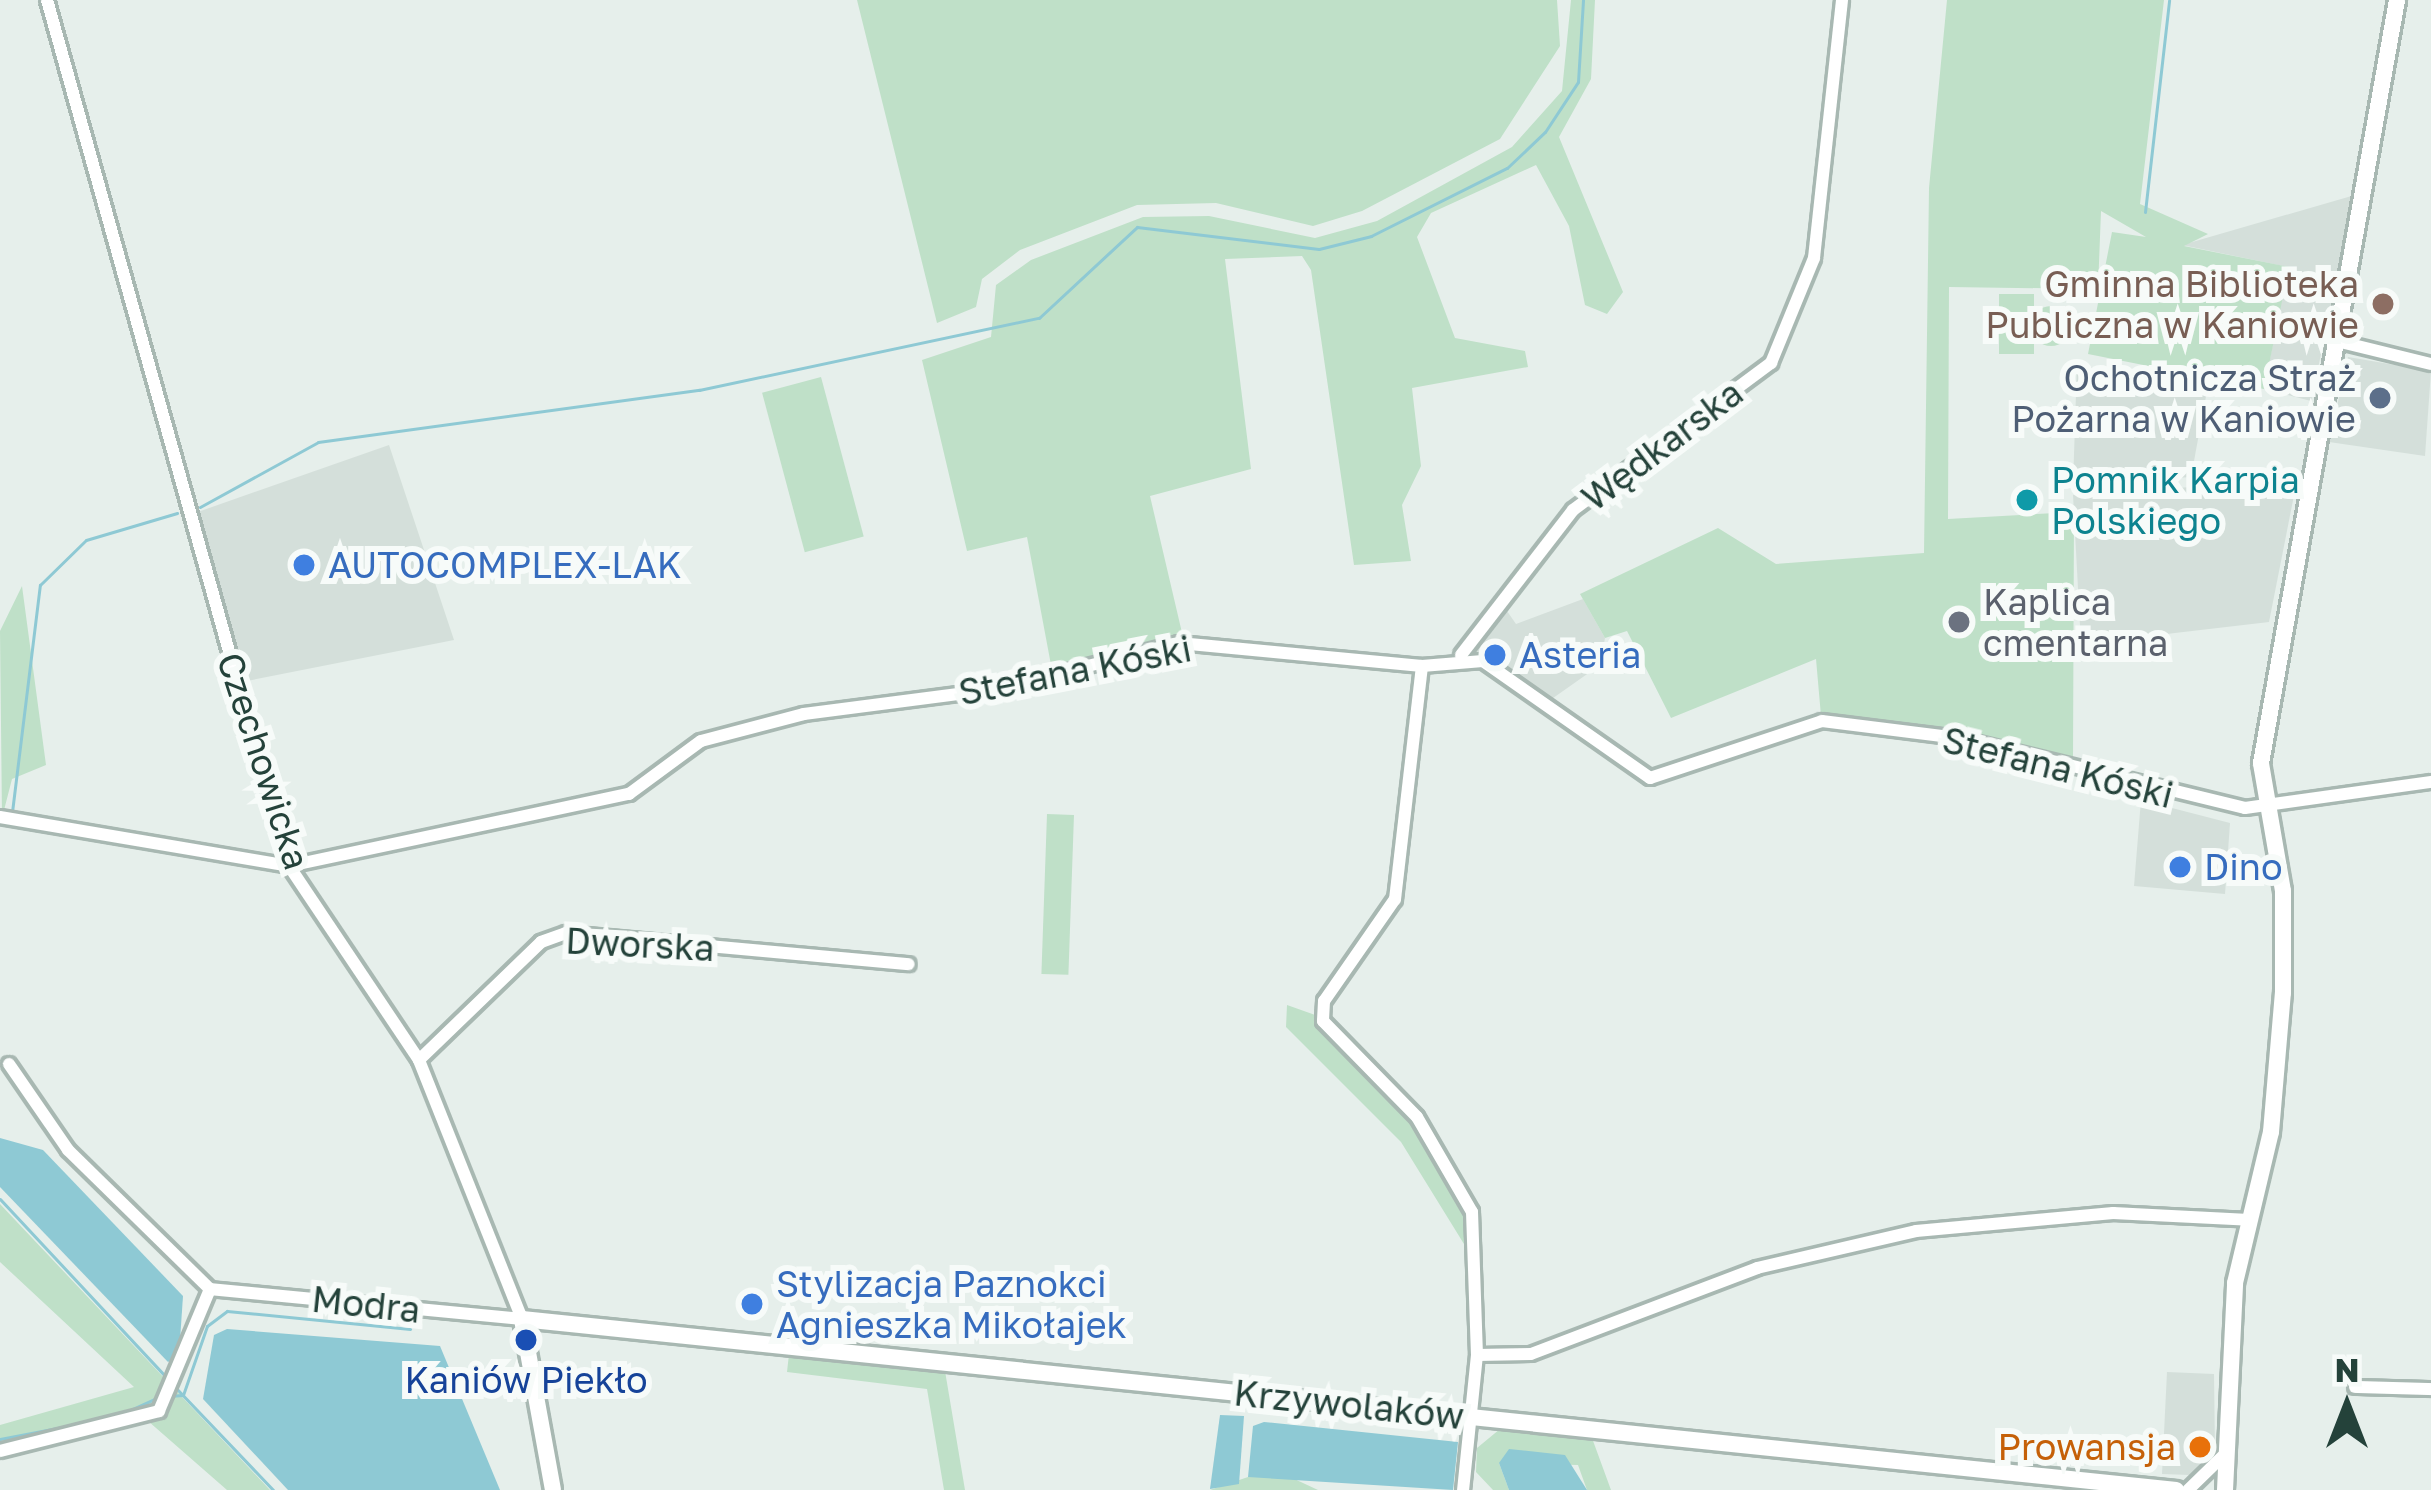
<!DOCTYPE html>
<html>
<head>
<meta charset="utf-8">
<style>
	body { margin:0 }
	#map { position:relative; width:2431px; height:1490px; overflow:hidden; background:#e6efeb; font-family:"Golos Text",sans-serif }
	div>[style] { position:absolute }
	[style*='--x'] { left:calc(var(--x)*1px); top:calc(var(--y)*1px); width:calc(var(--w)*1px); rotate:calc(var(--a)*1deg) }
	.built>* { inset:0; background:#d4dfda }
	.green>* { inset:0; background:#bfe0c8; transform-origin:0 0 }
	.round { border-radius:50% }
	.water>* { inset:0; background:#8ec9d4 }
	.stream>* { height:3px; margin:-1.5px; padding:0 1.5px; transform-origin:1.5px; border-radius:1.5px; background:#8ec9d4 }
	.roads { filter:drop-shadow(3px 0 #a8b8b2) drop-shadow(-3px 0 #a8b8b2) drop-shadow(0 3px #a8b8b2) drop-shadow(0 -3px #a8b8b2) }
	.street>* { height:12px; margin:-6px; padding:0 6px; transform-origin:6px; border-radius:6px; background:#fff }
	.secondary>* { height:16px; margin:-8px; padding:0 8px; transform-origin:8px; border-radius:8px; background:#fff }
	.dots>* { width:33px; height:33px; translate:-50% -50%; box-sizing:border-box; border:6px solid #f7fbf9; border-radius:50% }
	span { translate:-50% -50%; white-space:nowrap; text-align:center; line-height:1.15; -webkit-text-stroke:12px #f7fbf9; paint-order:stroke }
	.education-label { font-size:36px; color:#785e54 }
	.right { translate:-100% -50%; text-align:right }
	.service-label { font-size:36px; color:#4e5e75 }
	.street-label { font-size:36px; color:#24423a }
	.culture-label { font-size:36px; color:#0d838f }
	.left { translate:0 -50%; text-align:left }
	.shop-label { font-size:36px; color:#366cbe }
	.worship-label { font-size:36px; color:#5b616d }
	.transit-label { font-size:36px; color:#164399 }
	.food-label { font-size:36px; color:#c56008 }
	.north { position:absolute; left:2287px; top:1346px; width:120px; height:120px; -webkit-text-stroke:9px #f7fbf9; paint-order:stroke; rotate:0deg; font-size:33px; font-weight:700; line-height:48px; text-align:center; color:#24423a }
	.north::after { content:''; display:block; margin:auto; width:42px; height:54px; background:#24423a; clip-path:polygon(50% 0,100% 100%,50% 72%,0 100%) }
</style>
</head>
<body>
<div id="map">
	<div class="built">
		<i style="clip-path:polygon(2355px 195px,2311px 401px,2264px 389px,2288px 267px,2182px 245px)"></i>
		<i style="clip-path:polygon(2348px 357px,2431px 371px,2425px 456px,2329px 442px)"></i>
		<i style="clip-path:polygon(2077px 364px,2207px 391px,2191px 477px,2073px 485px)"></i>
		<i style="clip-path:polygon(389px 445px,454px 640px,242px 682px,195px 513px)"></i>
		<i style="clip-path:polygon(2297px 480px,2269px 622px,2081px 644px,2073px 495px)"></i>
		<i style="clip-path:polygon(1583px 599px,1605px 638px,1600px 665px,1546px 703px,1471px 654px,1507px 611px,1516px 624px)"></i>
		<i style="clip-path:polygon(2141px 800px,2230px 823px,2225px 894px,2134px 886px)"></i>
		<i style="clip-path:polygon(2167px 1372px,2214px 1374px,2215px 1452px,2190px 1475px,2162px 1474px)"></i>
	</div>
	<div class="green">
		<i style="clip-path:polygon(857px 0,1557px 0,1560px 46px,1500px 139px,1362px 211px,1313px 226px,1216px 203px,1137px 205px,1020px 250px,982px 279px,976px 307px,937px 323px)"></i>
		<i style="clip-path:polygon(1571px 0,1595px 0,1591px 79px,1559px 137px,1623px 292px,1607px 314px,1585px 305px,1569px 226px,1536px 165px,1431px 213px,1417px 237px,1455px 338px,1525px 351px,1528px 367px,1412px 388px,1421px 466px,1402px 505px,1411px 561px,1354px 565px,1311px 270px,1302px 256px,1225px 259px,1251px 469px,1150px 496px,1183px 637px,1051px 665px,1027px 537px,967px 551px,922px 360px,991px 337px,996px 285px,1031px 260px,1143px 217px,1209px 216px,1315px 238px,1377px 221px,1512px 147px,1562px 91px)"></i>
		<i style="clip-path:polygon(1947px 0,2164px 0,2140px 204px,2208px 234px,2184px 246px,2289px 267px,2264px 389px,2088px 354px,2112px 232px,2146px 237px,2101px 211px,2098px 289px,1949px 287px,1948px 519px,2074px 512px,2073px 760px,1821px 716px,1816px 659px,1671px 718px,1627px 631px,1605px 638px,1580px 594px,1718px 528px,1776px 564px,1924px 553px,1929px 188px)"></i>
		<i style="left:1999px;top:294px;width:35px;height:60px"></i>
		<i class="round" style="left:2031px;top:306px;width:40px;height:40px"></i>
		<i style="left:821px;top:377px;width:165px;height:61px;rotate:75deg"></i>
		<i style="clip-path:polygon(22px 586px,46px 765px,12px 779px,2px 818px,0 631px)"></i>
		<i style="left:1047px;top:814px;width:27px;height:160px;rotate:2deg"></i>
		<i style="clip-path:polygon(1287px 1005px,1318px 1016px,1330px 1042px,1411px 1121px,1467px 1210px,1472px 1257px,1401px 1142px,1286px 1027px)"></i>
		<i style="clip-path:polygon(0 1204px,270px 1490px,227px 1490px,140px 1414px,0 1446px,0 1425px,134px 1387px,0 1262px)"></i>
		<i style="clip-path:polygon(789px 1354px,945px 1371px,965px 1490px,944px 1490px,927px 1389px,787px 1372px)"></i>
		<i style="clip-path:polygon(1500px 1429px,1592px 1438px,1611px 1490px,1587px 1490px,1578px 1465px,1499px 1463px,1509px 1490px,1493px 1490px,1476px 1472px,1477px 1448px)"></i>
		<i style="clip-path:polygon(1288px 1476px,1318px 1490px,1210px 1490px,1248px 1477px)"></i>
	</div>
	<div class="water">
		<i style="clip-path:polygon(0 1138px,43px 1150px,183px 1296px,179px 1355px,168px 1362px,0 1187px)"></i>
		<i style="clip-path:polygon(227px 1329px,440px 1346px,500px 1490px,288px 1490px,203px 1399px,214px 1335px)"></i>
		<i style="clip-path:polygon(1220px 1415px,1244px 1416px,1239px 1484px,1210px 1489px)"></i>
		<i style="clip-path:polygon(1264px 1422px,1458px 1442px,1453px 1490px,1248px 1477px,1253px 1426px)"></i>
		<i style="clip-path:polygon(1509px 1449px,1565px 1455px,1587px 1490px,1509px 1490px,1499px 1463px)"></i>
	</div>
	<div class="stream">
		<i style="--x:2145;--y:212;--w:213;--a:-83.5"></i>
		<i style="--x:200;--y:507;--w:135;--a:-28.8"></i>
		<i style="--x:318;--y:442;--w:385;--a:-7.8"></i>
		<i style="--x:699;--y:390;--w:348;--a:-12"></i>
		<i style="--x:1039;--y:318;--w:134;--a:-42.9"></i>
		<i style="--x:1137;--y:227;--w:183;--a:6.9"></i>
		<i style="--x:1319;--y:249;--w:54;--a:-14"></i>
		<i style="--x:1371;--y:236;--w:152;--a:-26.6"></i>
		<i style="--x:1507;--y:168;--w:52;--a:-43.5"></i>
		<i style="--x:1545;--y:132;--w:60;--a:-56.6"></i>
		<i style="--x:1578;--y:82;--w:82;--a:-86.5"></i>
		<i style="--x:12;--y:812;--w:229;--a:-83"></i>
		<i style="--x:40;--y:585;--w:64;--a:-44.4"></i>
		<i style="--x:86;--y:540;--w:95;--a:-16.5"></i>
		<i style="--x:0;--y:1199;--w:248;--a:47"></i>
		<i style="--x:175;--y:1387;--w:142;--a:46.4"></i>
		<i style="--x:169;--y:1396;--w:14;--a:-4"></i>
		<i style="--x:183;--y:1395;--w:73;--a:-70.8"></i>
		<i style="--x:207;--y:1326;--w:25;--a:-37"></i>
		<i style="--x:227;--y:1311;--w:184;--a:5.6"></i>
		<i style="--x:119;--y:1415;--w:44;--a:-24.2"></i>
		<i style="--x:0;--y:1439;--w:106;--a:-10.9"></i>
	</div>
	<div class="roads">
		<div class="street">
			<i style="--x:2333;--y:340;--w:101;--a:13.8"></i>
			<i style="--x:1461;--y:655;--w:183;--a:-52.3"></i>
			<i style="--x:1573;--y:510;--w:247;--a:-36.6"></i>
			<i style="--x:1771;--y:363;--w:113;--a:-67.7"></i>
			<i style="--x:1814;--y:258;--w:260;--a:-83.8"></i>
			<i style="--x:1422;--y:666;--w:235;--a:96.6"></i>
			<i style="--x:1395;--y:899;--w:124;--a:124.8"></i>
			<i style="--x:1324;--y:1001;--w:20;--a:93"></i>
			<i style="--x:1323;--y:1021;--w:134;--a:45.6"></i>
			<i style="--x:1417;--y:1117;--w:110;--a:59.9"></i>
			<i style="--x:1472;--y:1212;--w:143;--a:88"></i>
			<i style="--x:1477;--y:1355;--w:136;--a:95.9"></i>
			<i style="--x:0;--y:817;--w:293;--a:9.6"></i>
			<i style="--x:289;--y:866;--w:348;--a:-12"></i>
			<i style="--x:629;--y:794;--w:89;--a:-36.4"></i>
			<i style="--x:701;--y:741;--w:106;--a:-14.7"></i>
			<i style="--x:804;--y:714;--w:194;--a:-7.4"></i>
			<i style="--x:996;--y:689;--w:189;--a:-14.1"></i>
			<i style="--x:1179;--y:643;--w:244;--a:5.4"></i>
			<i style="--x:1422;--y:666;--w:61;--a:-4.7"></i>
			<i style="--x:1483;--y:661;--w:204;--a:35"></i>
			<i style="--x:1650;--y:778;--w:181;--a:-18.3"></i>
			<i style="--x:1822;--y:721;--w:137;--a:7.1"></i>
			<i style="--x:1958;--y:738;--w:295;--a:13.7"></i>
			<i style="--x:2245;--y:808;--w:188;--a:-8"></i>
			<i style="--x:419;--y:1060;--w:170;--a:-44"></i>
			<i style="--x:541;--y:942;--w:27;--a:-20"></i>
			<i style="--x:566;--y:933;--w:344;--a:5.2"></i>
			<i style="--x:9;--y:1064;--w:104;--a:55.5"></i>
			<i style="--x:68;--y:1150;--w:199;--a:44.4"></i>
			<i style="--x:210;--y:1289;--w:313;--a:5.5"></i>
			<i style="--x:522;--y:1319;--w:279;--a:-111.7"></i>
			<i style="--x:419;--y:1060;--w:234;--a:-123.8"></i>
			<i style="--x:289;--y:866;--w:899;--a:-105.61"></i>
			<i style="--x:1477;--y:1355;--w:54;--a:-1.1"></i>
			<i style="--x:1531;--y:1354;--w:242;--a:-20.8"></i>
			<i style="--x:1757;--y:1268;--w:163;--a:-13.1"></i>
			<i style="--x:1916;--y:1231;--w:198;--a:-5.2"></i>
			<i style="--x:2113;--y:1213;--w:136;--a:2.9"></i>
			<i style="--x:2355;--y:1387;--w:76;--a:1.5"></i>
			<i style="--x:0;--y:1451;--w:164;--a:-14.1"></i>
			<i style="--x:159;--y:1411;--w:132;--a:-67.3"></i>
			<i style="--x:2188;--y:1490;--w:53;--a:-44.2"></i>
		</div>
		<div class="secondary">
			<i style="--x:553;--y:1490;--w:174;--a:-100.3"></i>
			<i style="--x:522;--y:1319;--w:1663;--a:5.9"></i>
			<i style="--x:2225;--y:1490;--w:207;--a:-87.2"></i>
			<i style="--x:2235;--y:1283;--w:155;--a:-76.6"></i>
			<i style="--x:2271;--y:1132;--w:140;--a:-85.1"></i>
			<i style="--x:2283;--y:993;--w:102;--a:-90"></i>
			<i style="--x:2283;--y:891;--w:130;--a:-99.8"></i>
			<i style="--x:2261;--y:763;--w:775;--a:-79.89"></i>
		</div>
	</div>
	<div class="dots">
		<i style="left:2383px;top:304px;background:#8d6e63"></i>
		<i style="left:2380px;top:398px;background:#5c6f8a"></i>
		<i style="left:2027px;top:500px;background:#0f9aa8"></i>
		<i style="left:304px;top:565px;background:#3f7fe0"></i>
		<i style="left:1959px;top:622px;background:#6b7280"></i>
		<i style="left:1495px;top:655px;background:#3f7fe0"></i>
		<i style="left:2180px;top:867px;background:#3f7fe0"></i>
		<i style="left:752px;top:1304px;background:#3f7fe0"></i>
		<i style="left:526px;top:1340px;background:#1a4fb4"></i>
		<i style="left:2200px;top:1447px;background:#e8710a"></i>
	</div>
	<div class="education-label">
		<span class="right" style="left:2359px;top:304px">Gminna Biblioteka<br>Publiczna w Kaniowie</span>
	</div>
	<div class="service-label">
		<span class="right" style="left:2356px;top:398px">Ochotnicza Straż<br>Pożarna w Kaniowie</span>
	</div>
	<div class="street-label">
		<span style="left:1662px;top:445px;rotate:-37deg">Wędkarska</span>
		<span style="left:1075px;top:670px;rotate:-11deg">Stefana Kóski</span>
		<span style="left:264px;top:761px;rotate:72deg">Czechowicka</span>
		<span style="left:2058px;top:767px;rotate:14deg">Stefana Kóski</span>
		<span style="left:640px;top:944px;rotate:3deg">Dworska</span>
		<span style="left:366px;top:1304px;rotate:6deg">Modra</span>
		<span style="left:1349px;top:1404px;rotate:6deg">Krzywolaków</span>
	</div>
	<div class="culture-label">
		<span class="left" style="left:2051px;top:500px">Pomnik Karpia<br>Polskiego</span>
	</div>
	<div class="shop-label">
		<span class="left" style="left:328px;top:565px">AUTOCOMPLEX-LAK</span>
		<span class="left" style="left:1519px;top:655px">Asteria</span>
		<span class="left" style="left:2204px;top:867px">Dino</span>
		<span class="left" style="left:776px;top:1304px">Stylizacja Paznokci<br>Agnieszka Mikołajek</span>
	</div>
	<div class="worship-label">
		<span class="left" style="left:1983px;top:622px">Kaplica<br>cmentarna</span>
	</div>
	<div class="transit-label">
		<span style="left:526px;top:1380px">Kaniów Piekło</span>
	</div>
	<div class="food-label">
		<span class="right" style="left:2176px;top:1447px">Prowansja</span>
	</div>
	<div class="north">N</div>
</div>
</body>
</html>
